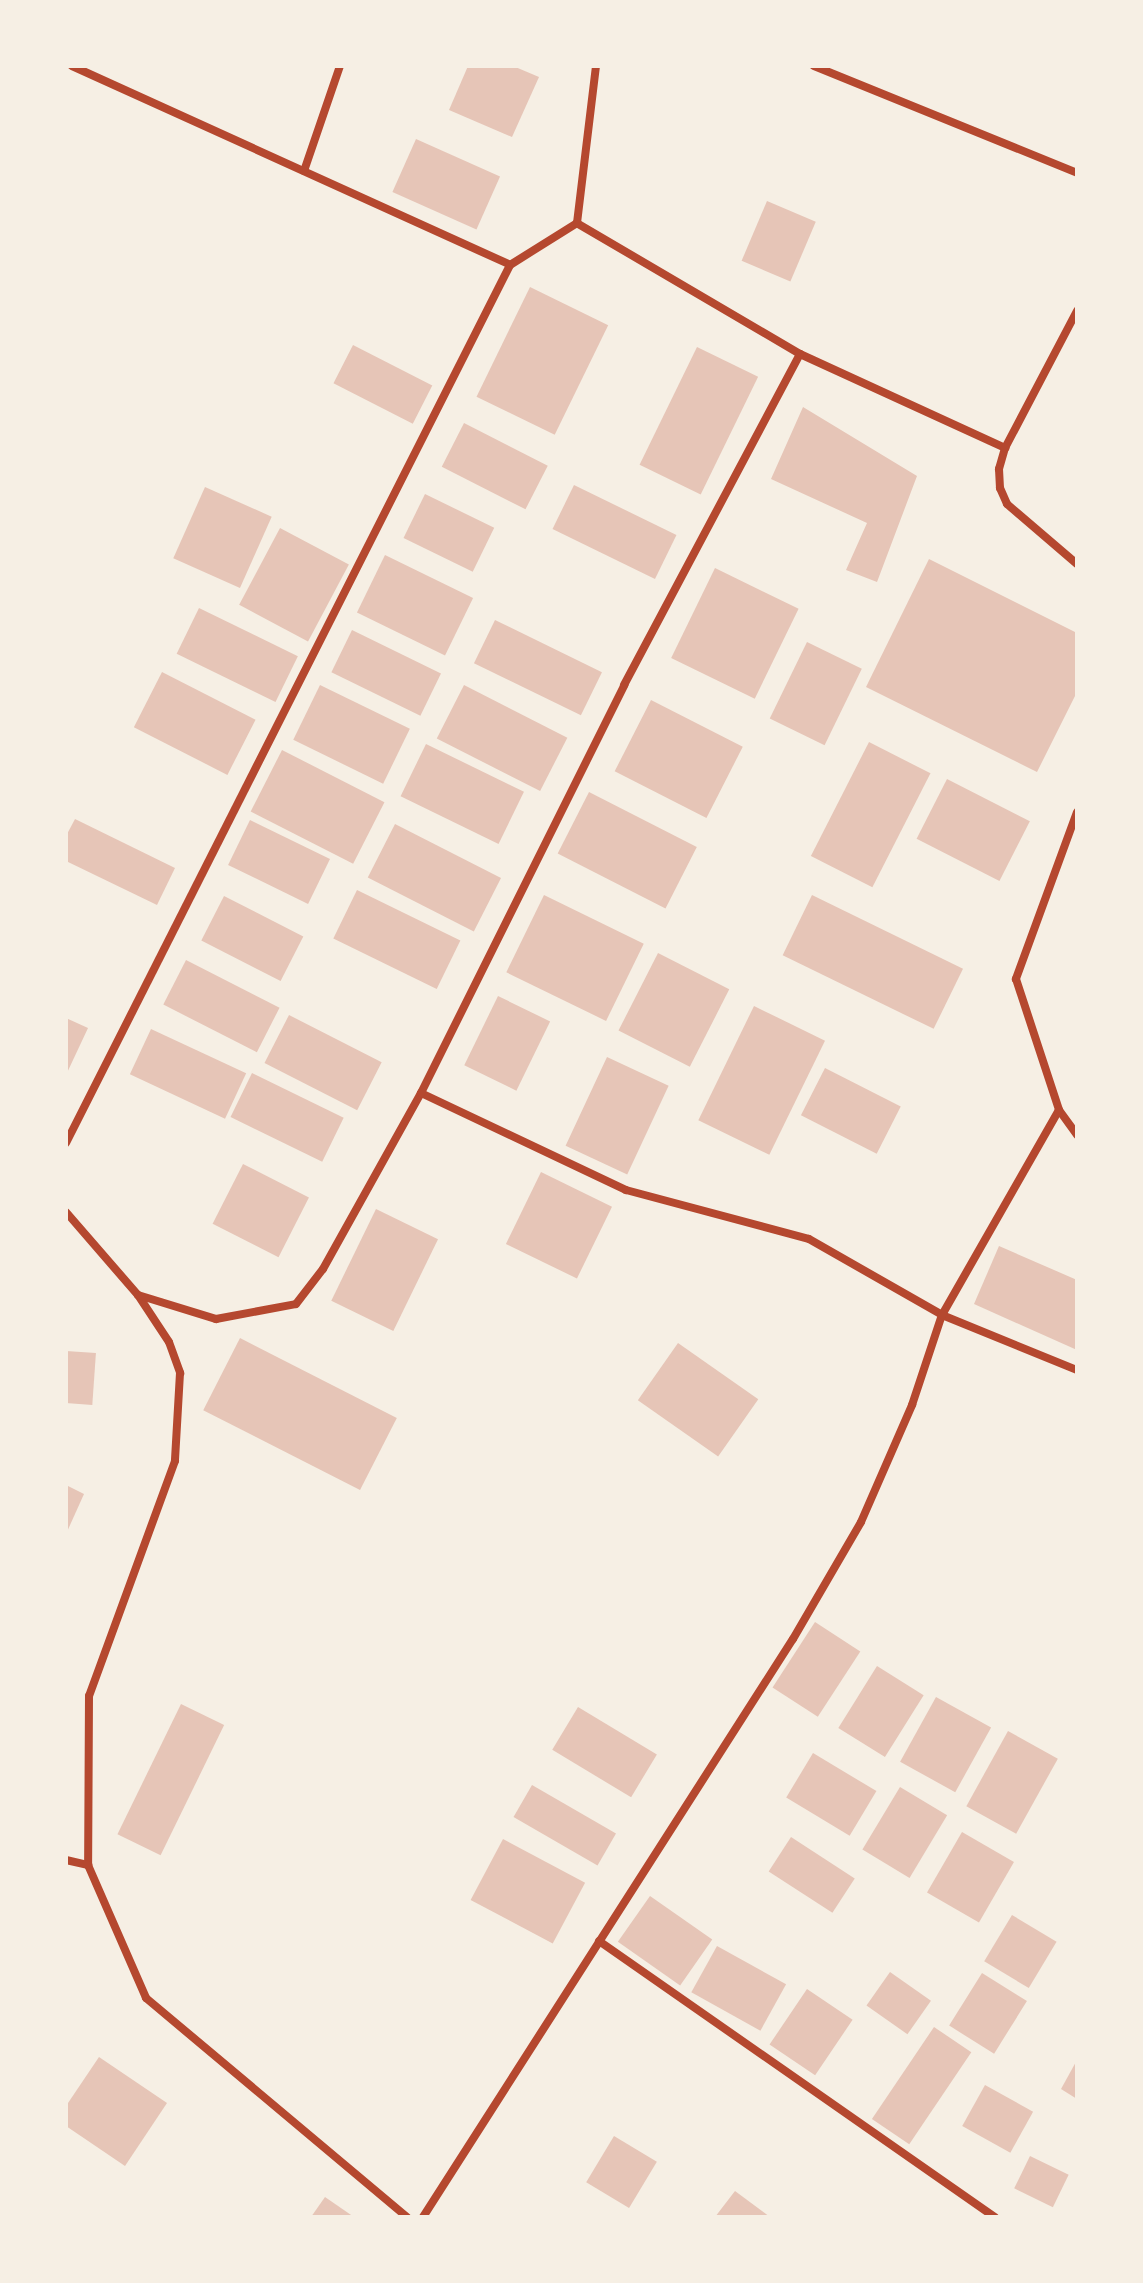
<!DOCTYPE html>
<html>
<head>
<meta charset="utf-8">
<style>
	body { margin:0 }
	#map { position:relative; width:1143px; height:2283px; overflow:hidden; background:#f6efe4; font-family:"IBM Plex Serif",serif }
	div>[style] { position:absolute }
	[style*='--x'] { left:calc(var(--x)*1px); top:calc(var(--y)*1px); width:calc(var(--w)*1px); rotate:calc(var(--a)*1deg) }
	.building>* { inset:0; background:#e6c5b7; transform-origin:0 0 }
	.minor>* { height:8px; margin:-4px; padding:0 4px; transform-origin:4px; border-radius:4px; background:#b5482f }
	span { translate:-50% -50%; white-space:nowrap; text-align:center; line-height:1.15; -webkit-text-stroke:6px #f6efe4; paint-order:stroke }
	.frame { position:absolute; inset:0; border:68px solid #f6efe4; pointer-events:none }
</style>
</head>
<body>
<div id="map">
	<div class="building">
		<i style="clip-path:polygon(468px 66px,513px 66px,539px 77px,512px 137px,449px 110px)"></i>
		<i style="left:416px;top:139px;width:92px;height:58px;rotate:24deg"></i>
		<i style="left:767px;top:201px;width:53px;height:65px;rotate:23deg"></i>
		<i style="left:530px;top:287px;width:87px;height:122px;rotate:26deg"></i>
		<i style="left:353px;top:345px;width:89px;height:43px;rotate:27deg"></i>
		<i style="left:697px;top:347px;width:68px;height:131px;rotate:26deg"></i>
		<i style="clip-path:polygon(803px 407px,917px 476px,877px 582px,846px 570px,867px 523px,771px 479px)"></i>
		<i style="left:464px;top:423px;width:94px;height:49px;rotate:27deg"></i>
		<i style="left:574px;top:485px;width:114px;height:49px;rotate:26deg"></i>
		<i style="left:205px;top:487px;width:73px;height:78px;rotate:24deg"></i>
		<i style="left:425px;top:494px;width:77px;height:49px;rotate:26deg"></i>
		<i style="left:280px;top:528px;width:78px;height:87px;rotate:28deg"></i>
		<i style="left:385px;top:555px;width:98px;height:64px;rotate:26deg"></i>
		<i style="clip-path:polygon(929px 559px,1077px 633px,1077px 692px,1037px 772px,866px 687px)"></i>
		<i style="left:715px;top:568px;width:93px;height:100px;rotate:26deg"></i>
		<i style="left:199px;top:608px;width:110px;height:51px;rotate:26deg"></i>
		<i style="left:495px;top:620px;width:119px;height:48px;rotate:26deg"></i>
		<i style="left:352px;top:630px;width:99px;height:47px;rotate:26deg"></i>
		<i style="left:807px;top:642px;width:61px;height:85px;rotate:26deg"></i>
		<i style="left:162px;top:672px;width:105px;height:62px;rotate:27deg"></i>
		<i style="left:320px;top:685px;width:100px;height:61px;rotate:26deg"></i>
		<i style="left:464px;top:685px;width:116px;height:60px;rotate:27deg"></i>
		<i style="left:651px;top:700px;width:103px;height:80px;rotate:27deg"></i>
		<i style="left:869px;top:742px;width:69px;height:128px;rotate:27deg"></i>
		<i style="left:426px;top:744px;width:109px;height:58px;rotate:26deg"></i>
		<i style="left:282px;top:750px;width:115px;height:69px;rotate:27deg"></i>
		<i style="left:947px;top:779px;width:93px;height:67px;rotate:27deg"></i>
		<i style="left:589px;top:792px;width:121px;height:69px;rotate:27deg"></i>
		<i style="clip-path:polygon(75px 819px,175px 868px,157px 905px,66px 861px,66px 836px)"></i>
		<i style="left:250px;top:820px;width:89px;height:50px;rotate:26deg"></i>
		<i style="left:395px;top:824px;width:119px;height:60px;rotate:27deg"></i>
		<i style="left:357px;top:890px;width:115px;height:54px;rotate:26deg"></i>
		<i style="left:544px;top:895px;width:111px;height:86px;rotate:26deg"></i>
		<i style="left:812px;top:895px;width:168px;height:67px;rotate:26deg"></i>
		<i style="left:224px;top:896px;width:89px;height:50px;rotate:27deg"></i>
		<i style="left:658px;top:953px;width:80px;height:87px;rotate:27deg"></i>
		<i style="left:186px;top:960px;width:105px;height:50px;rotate:27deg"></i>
		<i style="left:498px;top:996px;width:58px;height:77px;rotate:26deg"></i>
		<i style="left:754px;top:1006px;width:79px;height:127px;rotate:26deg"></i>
		<i style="left:289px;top:1015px;width:104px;height:54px;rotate:27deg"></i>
		<i style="clip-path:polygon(66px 1018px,88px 1028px,66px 1075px)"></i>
		<i style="left:151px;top:1029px;width:105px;height:50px;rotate:25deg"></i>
		<i style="left:607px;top:1057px;width:68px;height:98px;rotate:25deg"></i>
		<i style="left:825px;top:1068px;width:85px;height:53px;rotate:27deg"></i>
		<i style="left:252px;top:1073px;width:102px;height:49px;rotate:26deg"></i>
		<i style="left:243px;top:1164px;width:74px;height:67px;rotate:27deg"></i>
		<i style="left:541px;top:1172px;width:79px;height:80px;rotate:26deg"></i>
		<i style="left:376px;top:1209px;width:69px;height:102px;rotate:26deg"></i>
		<i style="clip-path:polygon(999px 1246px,1077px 1280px,1077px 1350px,974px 1304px)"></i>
		<i style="left:240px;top:1338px;width:176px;height:81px;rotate:27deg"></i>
		<i style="left:678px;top:1343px;width:98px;height:70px;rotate:35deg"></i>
		<i style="left:66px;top:1351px;width:30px;height:52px;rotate:4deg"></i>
		<i style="clip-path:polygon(66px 1485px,84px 1494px,66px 1534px)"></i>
		<i style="left:815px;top:1622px;width:54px;height:78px;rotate:33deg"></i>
		<i style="left:877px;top:1666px;width:55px;height:73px;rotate:32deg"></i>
		<i style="left:936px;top:1697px;width:63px;height:74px;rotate:29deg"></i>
		<i style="left:181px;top:1704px;width:48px;height:145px;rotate:26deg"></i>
		<i style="left:578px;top:1707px;width:92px;height:50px;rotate:31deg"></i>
		<i style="left:1008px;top:1731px;width:57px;height:86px;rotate:29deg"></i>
		<i style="left:813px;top:1753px;width:74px;height:52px;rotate:31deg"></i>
		<i style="left:532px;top:1785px;width:97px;height:37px;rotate:30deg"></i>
		<i style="left:900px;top:1787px;width:55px;height:73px;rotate:31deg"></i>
		<i style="left:962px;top:1832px;width:60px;height:70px;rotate:30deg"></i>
		<i style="left:791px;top:1837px;width:76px;height:41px;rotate:33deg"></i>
		<i style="left:503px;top:1839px;width:93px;height:69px;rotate:28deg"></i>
		<i style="left:650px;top:1896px;width:76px;height:56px;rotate:35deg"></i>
		<i style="left:1012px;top:1915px;width:52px;height:54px;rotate:31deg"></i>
		<i style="left:717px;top:1946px;width:79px;height:53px;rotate:29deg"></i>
		<i style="left:890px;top:1972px;width:50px;height:41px;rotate:35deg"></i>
		<i style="left:982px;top:1973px;width:53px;height:62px;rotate:32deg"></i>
		<i style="left:807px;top:1989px;width:55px;height:67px;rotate:34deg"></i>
		<i style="left:934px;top:2027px;width:45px;height:111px;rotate:34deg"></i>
		<i style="clip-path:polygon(99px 2057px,167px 2103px,125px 2166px,66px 2126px,66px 2106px)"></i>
		<i style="clip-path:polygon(1077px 2060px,1077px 2099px,1061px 2089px)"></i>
		<i style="left:985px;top:2085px;width:55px;height:47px;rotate:29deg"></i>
		<i style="left:614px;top:2136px;width:50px;height:54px;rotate:31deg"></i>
		<i style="left:1030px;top:2156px;width:43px;height:36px;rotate:26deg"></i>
		<i style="clip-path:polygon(735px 2191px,770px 2217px,715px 2217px)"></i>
		<i style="clip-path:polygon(325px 2197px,354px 2217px,311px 2217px)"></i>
	</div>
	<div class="minor">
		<i style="--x:72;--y:66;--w:481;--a:24.4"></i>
		<i style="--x:814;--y:66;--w:284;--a:22.1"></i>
		<i style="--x:304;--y:171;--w:111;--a:-71.1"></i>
		<i style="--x:800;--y:354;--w:226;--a:24.6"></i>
		<i style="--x:1005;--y:448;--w:22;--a:106"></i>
		<i style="--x:999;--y:469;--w:19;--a:87"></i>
		<i style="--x:1000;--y:488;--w:17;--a:66"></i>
		<i style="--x:1007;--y:504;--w:92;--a:40.6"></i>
		<i style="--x:1005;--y:448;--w:155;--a:-62.3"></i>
		<i style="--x:1077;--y:812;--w:178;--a:110.1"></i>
		<i style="--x:1016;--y:979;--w:138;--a:71.8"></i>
		<i style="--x:1059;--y:1110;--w:31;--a:54"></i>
		<i style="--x:421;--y:1093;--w:227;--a:25.3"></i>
		<i style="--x:626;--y:1190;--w:189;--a:15"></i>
		<i style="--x:809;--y:1239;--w:153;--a:29.7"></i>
		<i style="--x:942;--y:1315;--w:146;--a:22.2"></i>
		<i style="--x:66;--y:1143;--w:984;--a:-63.17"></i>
		<i style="--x:510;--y:265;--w:79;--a:-32.1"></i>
		<i style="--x:66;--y:1212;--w:110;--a:49.1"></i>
		<i style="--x:138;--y:1295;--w:56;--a:56.6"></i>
		<i style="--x:169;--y:1342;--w:33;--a:70"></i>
		<i style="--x:180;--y:1373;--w:88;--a:93.3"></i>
		<i style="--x:175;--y:1461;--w:250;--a:110.1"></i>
		<i style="--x:89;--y:1696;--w:169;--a:90.3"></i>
		<i style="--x:88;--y:1865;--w:145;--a:66.4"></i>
		<i style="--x:146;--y:1998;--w:341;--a:40"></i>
		<i style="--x:138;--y:1295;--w:82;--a:17.1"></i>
		<i style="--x:216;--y:1319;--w:81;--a:-10.6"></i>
		<i style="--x:296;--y:1304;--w:44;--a:-52.4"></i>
		<i style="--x:323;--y:1269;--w:201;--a:-60.9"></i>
		<i style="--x:421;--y:1093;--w:456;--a:-63.5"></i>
		<i style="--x:624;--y:685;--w:375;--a:-62"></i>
		<i style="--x:800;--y:354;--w:259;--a:-149.6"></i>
		<i style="--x:577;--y:223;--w:158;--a:-83.1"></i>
		<i style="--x:66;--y:1860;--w:23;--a:13"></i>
		<i style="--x:599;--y:1941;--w:483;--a:34.9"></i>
		<i style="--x:423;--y:2217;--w:686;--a:-57.38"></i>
		<i style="--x:793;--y:1639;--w:135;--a:-59.8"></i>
		<i style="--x:861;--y:1522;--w:128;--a:-66.4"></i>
		<i style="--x:912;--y:1405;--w:95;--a:-71.6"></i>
		<i style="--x:942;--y:1315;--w:236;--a:-60.3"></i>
	</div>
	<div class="frame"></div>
</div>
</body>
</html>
